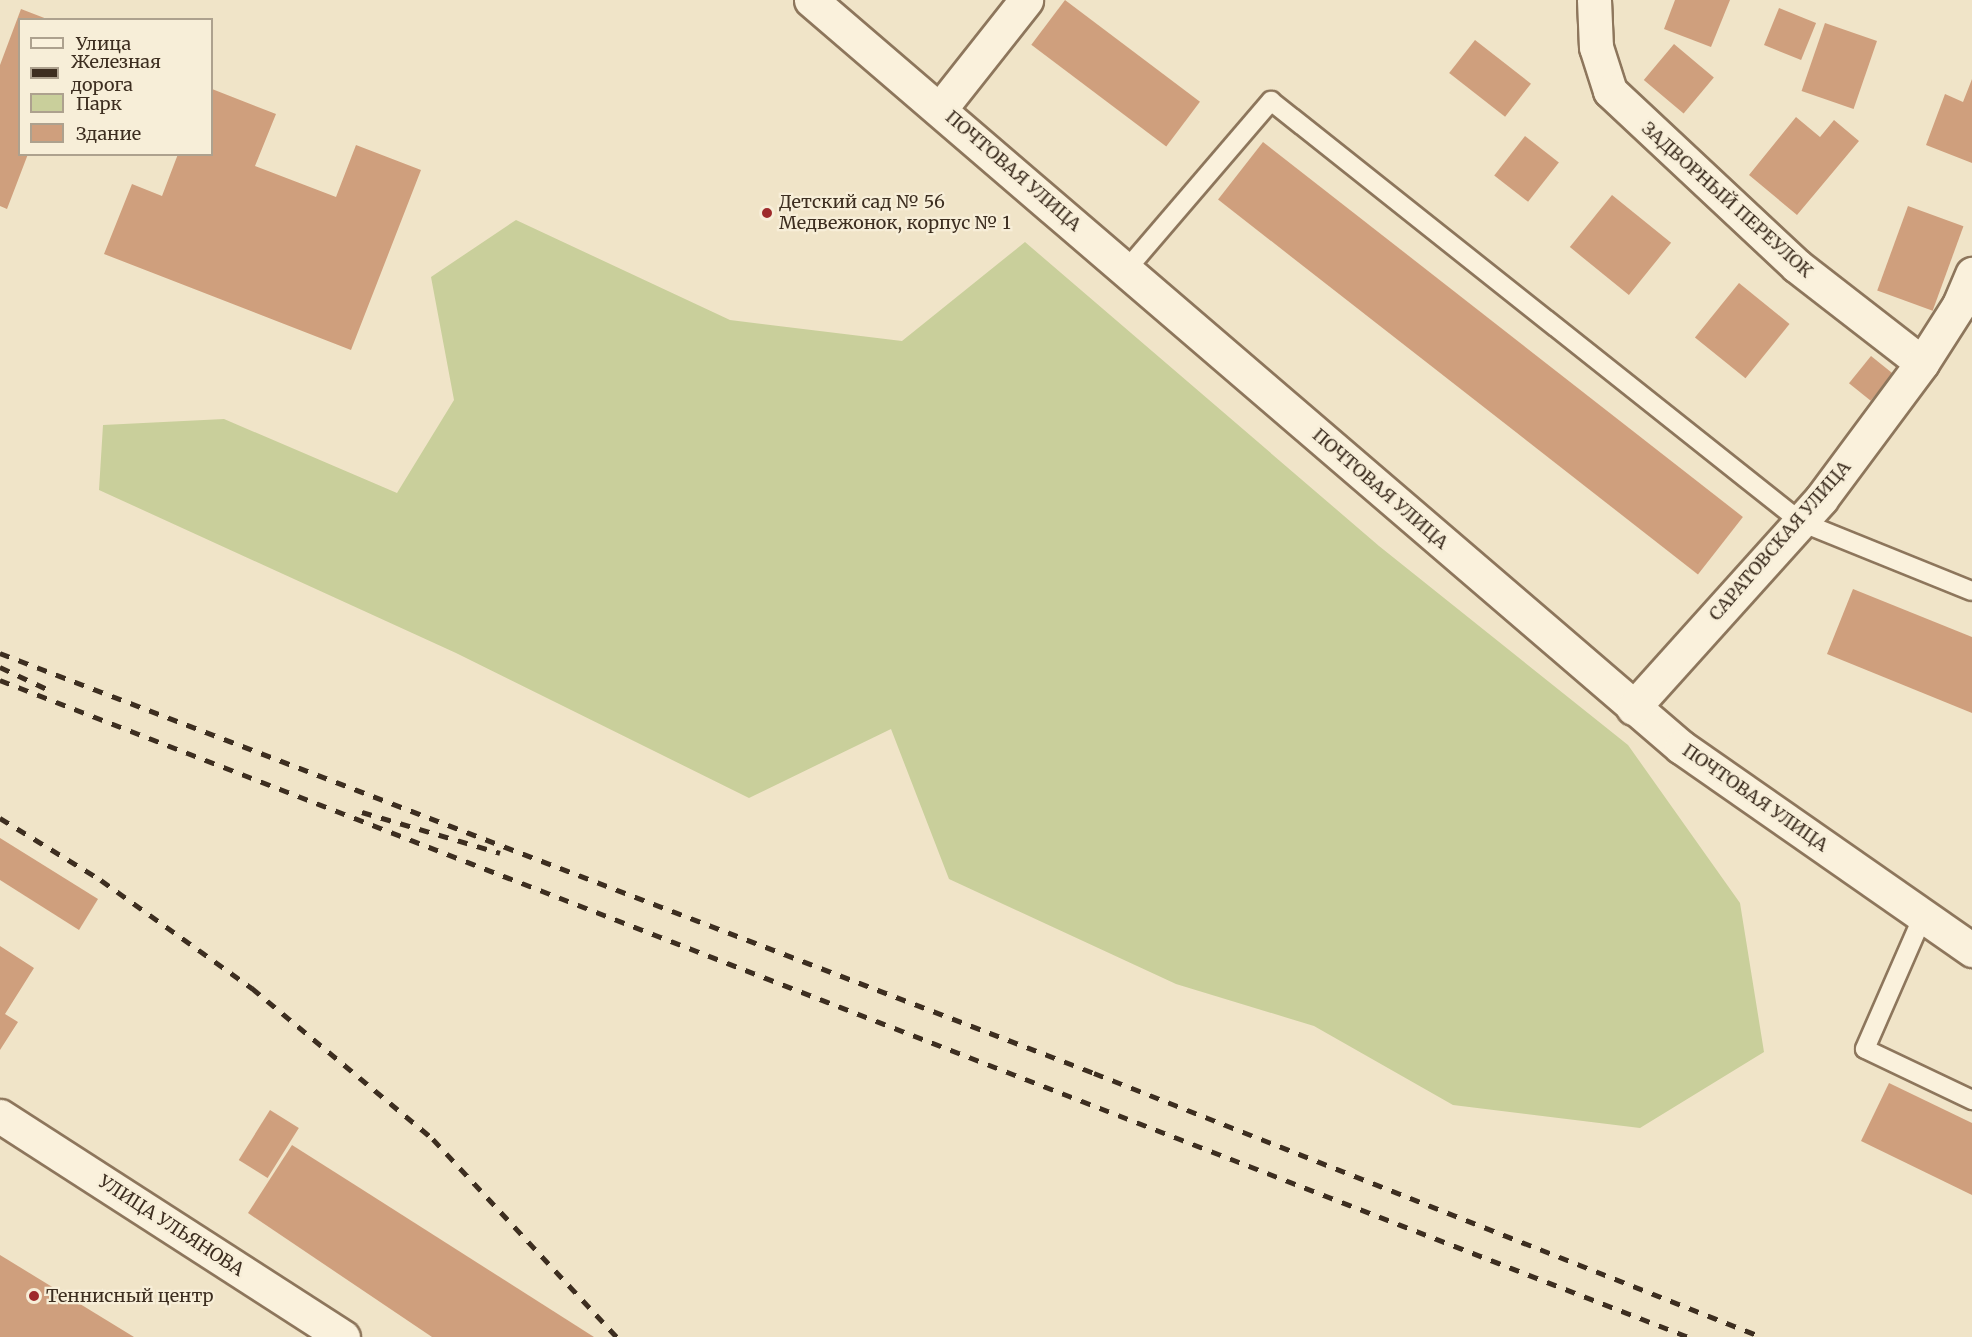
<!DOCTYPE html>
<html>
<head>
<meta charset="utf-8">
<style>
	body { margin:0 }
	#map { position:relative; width:1972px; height:1337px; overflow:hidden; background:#f0e4c8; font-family:Merriweather,serif }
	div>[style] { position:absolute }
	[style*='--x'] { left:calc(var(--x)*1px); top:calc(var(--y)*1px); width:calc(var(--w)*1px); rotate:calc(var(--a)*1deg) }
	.green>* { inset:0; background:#c9cf9b }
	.building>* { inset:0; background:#cf9f7d; transform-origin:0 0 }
	.roads { filter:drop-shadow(2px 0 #8d765c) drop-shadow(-2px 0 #8d765c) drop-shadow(0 2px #8d765c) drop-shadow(0 -2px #8d765c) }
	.lane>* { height:18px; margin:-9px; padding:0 9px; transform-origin:9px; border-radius:9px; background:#faf1dc }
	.street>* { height:33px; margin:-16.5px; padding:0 16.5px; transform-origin:16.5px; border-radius:16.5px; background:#faf1dc }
	.secondary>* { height:33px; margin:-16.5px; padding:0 16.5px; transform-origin:16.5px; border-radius:16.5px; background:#faf1dc }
	.rail>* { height:4.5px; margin-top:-2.25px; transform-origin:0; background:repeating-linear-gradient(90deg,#3d2e20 0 10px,transparent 0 20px) }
	.dots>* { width:16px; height:16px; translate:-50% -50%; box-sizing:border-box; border:3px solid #f7eed8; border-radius:50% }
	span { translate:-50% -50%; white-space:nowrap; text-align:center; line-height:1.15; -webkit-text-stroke:4.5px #f7eed8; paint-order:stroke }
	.street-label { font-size:18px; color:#3d2e20 }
	.poi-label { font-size:18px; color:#3d2e20 }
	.left { translate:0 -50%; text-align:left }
	.legend { position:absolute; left:18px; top:18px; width:195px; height:138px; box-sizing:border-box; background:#f7eed8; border:2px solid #ada18e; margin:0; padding:8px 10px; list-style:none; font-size:18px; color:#3d2e20 }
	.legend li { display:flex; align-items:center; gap:12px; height:30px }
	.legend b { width:30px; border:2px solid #ada18e }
</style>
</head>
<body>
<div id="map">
	<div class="green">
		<i style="clip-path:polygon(516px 220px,730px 320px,902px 341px,1025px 242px,1379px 546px,1628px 745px,1740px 903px,1764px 1052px,1640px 1128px,1453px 1105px,1314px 1026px,1176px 984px,949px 879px,891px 729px,749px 798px,456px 653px,99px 490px,103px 425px,224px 419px,397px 493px,454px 400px,431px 277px)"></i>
	</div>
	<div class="building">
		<i style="left:1065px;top:0;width:169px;height:56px;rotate:37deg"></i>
		<i style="clip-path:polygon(1675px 0,1730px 0,1711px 47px,1664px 29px)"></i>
		<i style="left:1779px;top:8px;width:40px;height:40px;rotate:22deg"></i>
		<i style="clip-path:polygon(21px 9px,47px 19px,20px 20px,20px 154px,28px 154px,7px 209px,0 206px,0 65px)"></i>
		<i style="left:1825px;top:23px;width:55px;height:72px;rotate:19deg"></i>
		<i style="left:1475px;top:40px;width:71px;height:42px;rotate:38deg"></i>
		<i style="left:1674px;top:44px;width:52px;height:47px;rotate:40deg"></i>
		<i style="clip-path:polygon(1972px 79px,1972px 163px,1926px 145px,1945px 94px,1963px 102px)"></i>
		<i style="clip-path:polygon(212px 89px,276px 114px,255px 166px,336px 197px,356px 145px,421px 170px,351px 350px,104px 254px,132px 184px,162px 196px,178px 154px,212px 154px)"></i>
		<i style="clip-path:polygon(1796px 117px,1820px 137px,1834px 120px,1859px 141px,1797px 215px,1749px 175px)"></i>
		<i style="left:1525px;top:136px;width:43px;height:50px;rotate:38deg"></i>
		<i style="left:1263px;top:142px;width:609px;height:73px;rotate:38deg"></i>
		<i style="left:1612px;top:195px;width:76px;height:67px;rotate:39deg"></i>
		<i style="left:1908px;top:206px;width:59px;height:90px;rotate:20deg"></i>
		<i style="left:1739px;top:283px;width:65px;height:70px;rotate:39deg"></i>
		<i style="left:1871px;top:356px;width:28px;height:35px;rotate:39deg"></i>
		<i style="clip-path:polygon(1853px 589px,1972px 637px,1972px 713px,1827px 654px)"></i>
		<i style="clip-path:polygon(0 838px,98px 899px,79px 930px,0 880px)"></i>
		<i style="clip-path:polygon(0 946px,34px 968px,5px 1014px,18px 1022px,0 1050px)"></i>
		<i style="clip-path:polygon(1889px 1083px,1972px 1123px,1972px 1195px,1861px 1141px)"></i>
		<i style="left:270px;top:1110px;width:34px;height:59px;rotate:32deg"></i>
		<i style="clip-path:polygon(292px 1145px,363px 1190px,594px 1337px,432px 1337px,248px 1213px)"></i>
		<i style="clip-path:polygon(0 1255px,134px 1337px,0 1337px)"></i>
	</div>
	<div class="roads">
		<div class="lane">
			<i style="--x:1126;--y:270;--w:223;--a:-49.4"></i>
			<i style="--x:1271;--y:101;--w:677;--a:38.46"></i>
			<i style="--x:1801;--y:522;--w:184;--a:22"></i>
			<i style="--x:1923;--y:916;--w:145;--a:113.6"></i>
			<i style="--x:1865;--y:1049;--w:119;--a:25.5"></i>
		</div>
		<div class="street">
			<i style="--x:811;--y:0;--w:1147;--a:40.65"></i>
			<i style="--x:1681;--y:747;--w:355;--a:34.9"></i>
			<i style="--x:1594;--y:0;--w:47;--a:87.6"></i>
			<i style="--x:1596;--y:47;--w:46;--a:72.3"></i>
			<i style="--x:1610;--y:91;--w:256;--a:43.1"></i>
			<i style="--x:1797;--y:266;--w:158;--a:37.8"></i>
			<i style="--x:940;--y:109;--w:139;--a:-51.7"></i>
			<i style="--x:1633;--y:708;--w:281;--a:-48"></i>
			<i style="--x:1821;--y:499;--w:169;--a:-53.4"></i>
			<i style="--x:1922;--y:363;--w:69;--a:-57.5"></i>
			<i style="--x:1959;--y:305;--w:34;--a:-67"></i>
		</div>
		<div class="secondary">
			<i style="--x:0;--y:1116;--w:408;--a:32.8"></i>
		</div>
	</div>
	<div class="rail">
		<i style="--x:0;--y:653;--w:1172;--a:21"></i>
		<i style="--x:1094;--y:1073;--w:718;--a:21.56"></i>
		<i style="--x:0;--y:667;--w:54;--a:25.1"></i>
		<i style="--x:0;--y:680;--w:1812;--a:21.26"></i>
		<i style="--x:362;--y:812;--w:144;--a:16.5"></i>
		<i style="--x:0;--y:818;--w:119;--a:31.5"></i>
		<i style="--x:101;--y:880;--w:186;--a:35.6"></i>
		<i style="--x:252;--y:988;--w:236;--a:39.8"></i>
		<i style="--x:433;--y:1139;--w:270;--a:47.1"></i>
	</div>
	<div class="dots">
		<i style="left:767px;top:213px;background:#9e2a2b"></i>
		<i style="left:34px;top:1296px;background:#9e2a2b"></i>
	</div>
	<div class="street-label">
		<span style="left:1013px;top:171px;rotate:41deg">ПОЧТОВАЯ УЛИЦА</span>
		<span style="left:1727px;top:200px;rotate:42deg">ЗАДВОРНЫЙ ПЕРЕУЛОК</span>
		<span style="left:1380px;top:489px;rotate:41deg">ПОЧТОВАЯ УЛИЦА</span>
		<span style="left:1780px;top:541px;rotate:-49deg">САРАТОВСКАЯ УЛИЦА</span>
		<span style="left:1755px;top:798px;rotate:35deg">ПОЧТОВАЯ УЛИЦА</span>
		<span style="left:171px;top:1226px;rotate:33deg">УЛИЦА УЛЬЯНОВА</span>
	</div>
	<div class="poi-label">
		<span class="left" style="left:779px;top:213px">Детский сад № 56<br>Медвежонок, корпус № 1</span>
		<span class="left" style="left:46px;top:1296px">Теннисный центр</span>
	</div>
	<ul class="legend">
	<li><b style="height:8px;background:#faf1dc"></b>Улица</li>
	<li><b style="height:8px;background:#3d2e20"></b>Железная дорога</li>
	<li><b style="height:16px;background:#c9cf9b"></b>Парк</li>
	<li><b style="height:16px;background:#cf9f7d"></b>Здание</li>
	</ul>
</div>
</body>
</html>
